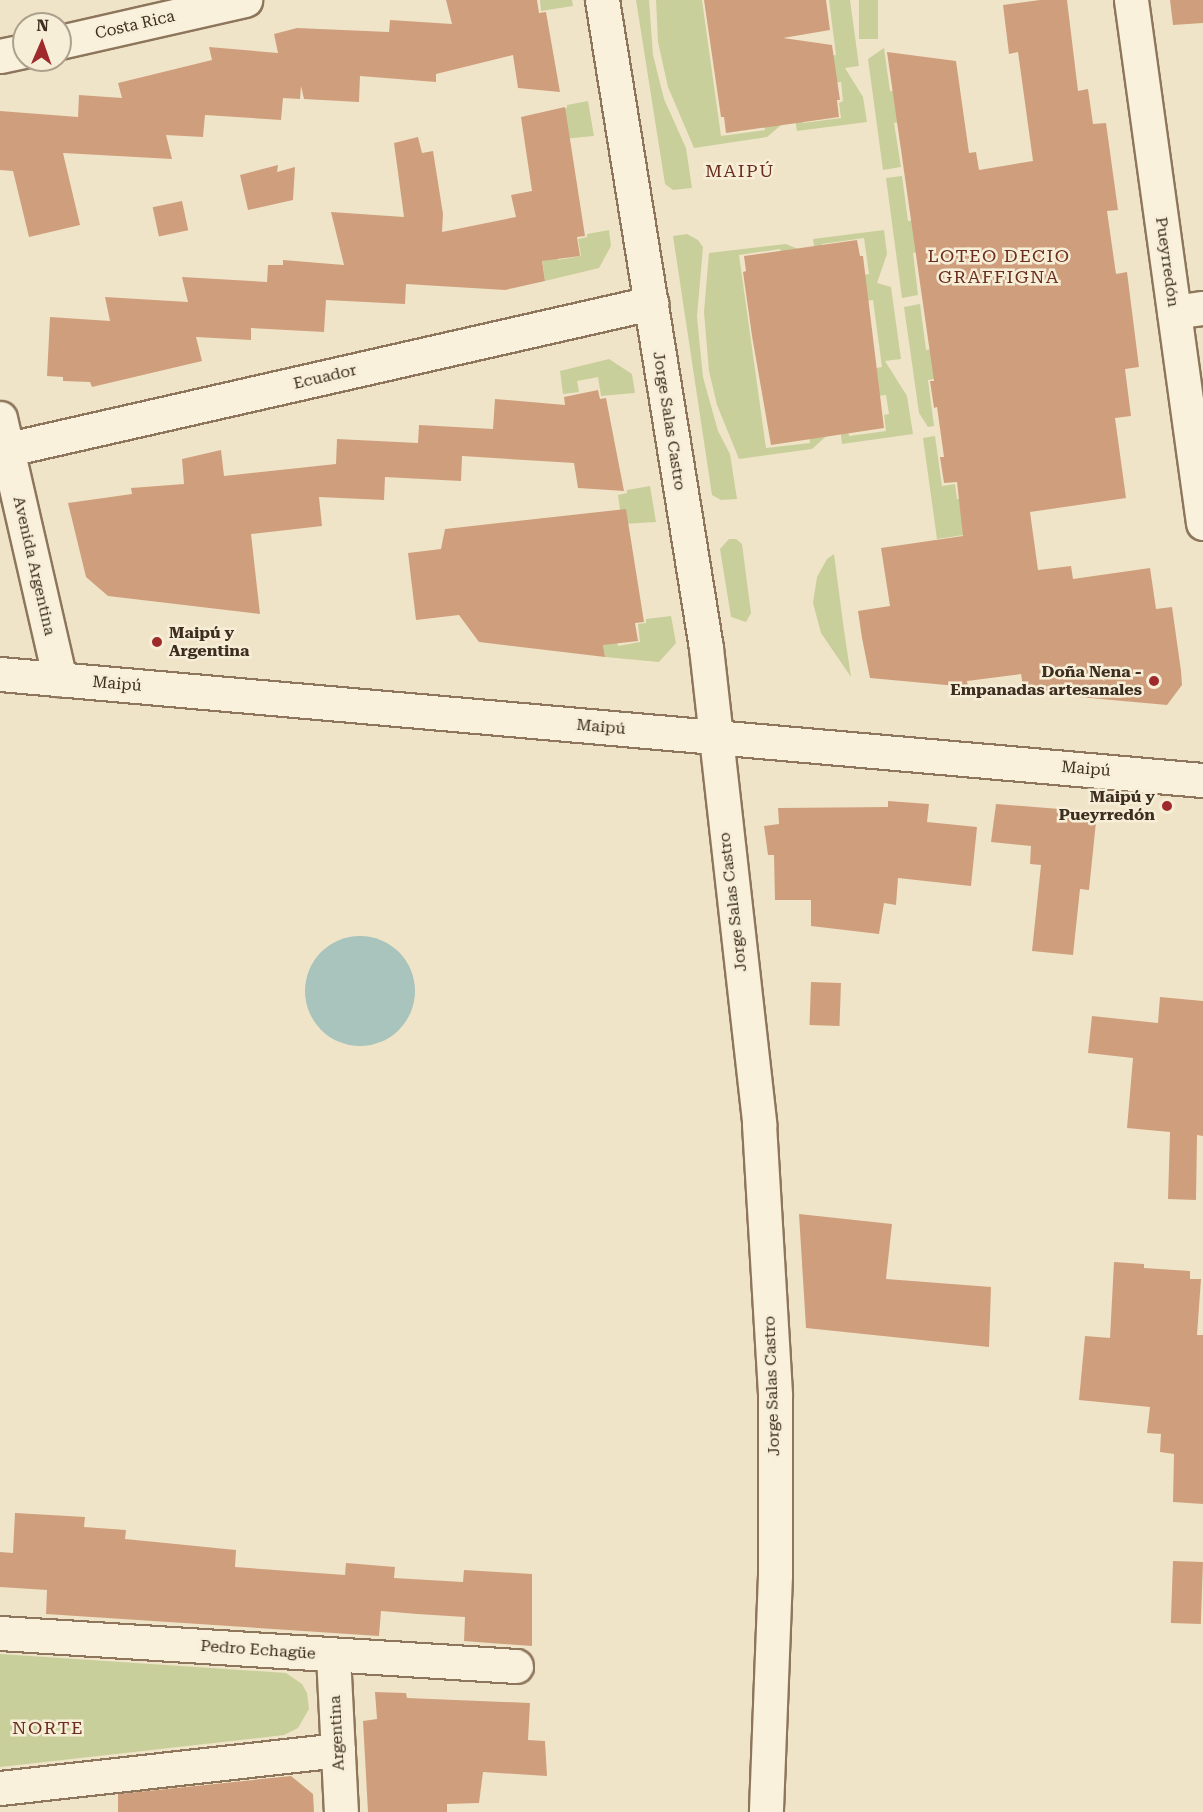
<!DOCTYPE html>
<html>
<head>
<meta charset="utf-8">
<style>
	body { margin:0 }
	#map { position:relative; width:1203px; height:1812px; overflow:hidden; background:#f0e4c8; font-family:"Roboto Serif",serif }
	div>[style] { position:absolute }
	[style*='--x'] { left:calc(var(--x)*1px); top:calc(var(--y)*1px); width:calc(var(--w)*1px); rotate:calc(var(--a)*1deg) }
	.green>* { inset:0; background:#c9cf9b; transform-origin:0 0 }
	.water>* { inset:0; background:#a9c4bc }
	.round { border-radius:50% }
	.building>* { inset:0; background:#cf9f7d; transform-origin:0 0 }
	.roads { filter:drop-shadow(2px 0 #8d765c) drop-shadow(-2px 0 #8d765c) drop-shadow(0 2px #8d765c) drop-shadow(0 -2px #8d765c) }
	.street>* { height:33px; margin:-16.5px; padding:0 16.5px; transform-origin:16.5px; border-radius:16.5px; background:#faf1dc }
	.dots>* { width:16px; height:16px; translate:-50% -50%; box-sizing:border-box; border:3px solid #f7eed8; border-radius:50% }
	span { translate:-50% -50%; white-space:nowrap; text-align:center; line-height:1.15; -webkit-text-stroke:5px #f7eed8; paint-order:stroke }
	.street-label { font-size:16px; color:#3d2e20 }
	.poi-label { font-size:16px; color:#3d2e20; font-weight:700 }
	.left { translate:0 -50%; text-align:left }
	.right { translate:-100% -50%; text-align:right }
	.neighbourhood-label { font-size:18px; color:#6b2e1e; letter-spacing:1.5px }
	.north { position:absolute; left:12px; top:12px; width:60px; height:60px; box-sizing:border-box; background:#f7eed8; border:2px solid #ada18e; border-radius:50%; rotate:2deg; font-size:16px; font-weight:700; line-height:24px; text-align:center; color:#3d2e20 }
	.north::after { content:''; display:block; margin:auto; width:21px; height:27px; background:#9e2a2b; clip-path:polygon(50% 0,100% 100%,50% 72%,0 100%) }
</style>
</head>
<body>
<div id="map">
	<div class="green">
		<i style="clip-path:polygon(540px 0,572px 0,573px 6px,541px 11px)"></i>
		<i style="clip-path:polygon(636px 0,649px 0,653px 55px,664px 99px,686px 148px,692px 188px,673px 190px,665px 184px)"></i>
		<i style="clip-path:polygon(656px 0,702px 0,721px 136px,765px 130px,763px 111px,786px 121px,767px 137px,694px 148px,668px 87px,658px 42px)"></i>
		<i style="clip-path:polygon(829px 0,850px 0,859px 66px,845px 68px,863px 97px,867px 122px,797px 131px,793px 106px,800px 105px,803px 123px,841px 118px,839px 103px,843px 101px,841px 82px,824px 84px,820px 57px,836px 55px)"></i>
		<i style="left:859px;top:0;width:19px;height:39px"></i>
		<i style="clip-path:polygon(884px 48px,890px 91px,898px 91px,902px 122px,894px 123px,901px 167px,883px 170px,868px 59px)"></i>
		<i style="clip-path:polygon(588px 101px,594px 136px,563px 139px,558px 110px,567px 108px,567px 105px)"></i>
		<i style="clip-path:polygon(902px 176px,908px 221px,917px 220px,922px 251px,913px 253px,918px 295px,902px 298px,886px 178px)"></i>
		<i style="clip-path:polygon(609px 230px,611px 246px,599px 268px,545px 281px,541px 252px,556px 249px,558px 260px,581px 256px,578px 239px,587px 237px,587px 234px)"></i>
		<i style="clip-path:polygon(884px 230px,887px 254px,877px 283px,891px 287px,901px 359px,885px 361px,907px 396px,913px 434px,842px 444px,839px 418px,846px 418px,849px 436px,886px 431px,884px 415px,889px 414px,886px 395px,870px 397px,866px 370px,882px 367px,873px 300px,856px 302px,852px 277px,869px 274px,864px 238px,822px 244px,824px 261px,816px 262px,813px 239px)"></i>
		<i style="clip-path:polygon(687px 234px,698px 240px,703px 247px,697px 317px,703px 377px,718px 431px,730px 454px,737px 499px,721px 500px,712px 495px,673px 236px)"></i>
		<i style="clip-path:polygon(786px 244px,805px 252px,784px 266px,780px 249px,739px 255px,766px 448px,810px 443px,808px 423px,831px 432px,812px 449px,739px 459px,717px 405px,709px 371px,704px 312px,709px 253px)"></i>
		<i style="clip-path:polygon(920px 304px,926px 350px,936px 349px,940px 378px,928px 380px,934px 426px,928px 427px,919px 413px,904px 307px)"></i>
		<i style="clip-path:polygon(609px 359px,632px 374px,635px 393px,601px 396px,598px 377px,577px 381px,579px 392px,563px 394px,560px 371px)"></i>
		<i style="clip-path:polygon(935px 436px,942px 486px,955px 484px,957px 499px,976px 496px,998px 530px,937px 539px,923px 438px)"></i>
		<i style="clip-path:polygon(650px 486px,656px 522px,622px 524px,618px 495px,627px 493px,627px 490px)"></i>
		<i style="clip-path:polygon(729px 539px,736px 539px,742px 544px,751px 613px,746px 622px,731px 617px,720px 549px)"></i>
		<i style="clip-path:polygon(834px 554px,844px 630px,851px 677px,821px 633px,813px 603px,817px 577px,827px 559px)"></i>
		<i style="clip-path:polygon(671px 616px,676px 643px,659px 662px,605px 657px,602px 637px,616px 635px,618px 646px,640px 642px,638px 624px,646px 623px,646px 619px)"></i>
		<i style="clip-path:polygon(0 1654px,286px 1673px,302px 1684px,307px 1693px,309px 1709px,298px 1728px,284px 1735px,0 1767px)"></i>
	</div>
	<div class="water">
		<i class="round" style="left:305px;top:936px;width:110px;height:110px"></i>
	</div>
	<div class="building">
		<i style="clip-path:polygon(446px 0,537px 0,539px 13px,546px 12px,560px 92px,518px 88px,513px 55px,436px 74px,436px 82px,360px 76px,359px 102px,304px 99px,301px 86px,300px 99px,283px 98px,281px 120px,205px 115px,203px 137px,166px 135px,172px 159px,63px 153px,80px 225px,29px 237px,13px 171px,0 170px,0 111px,78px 117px,79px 95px,122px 98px,118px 83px,212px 60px,209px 47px,278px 53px,274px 34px,297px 28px,389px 32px,390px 20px,452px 24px)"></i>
		<i style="clip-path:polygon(704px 0,826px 0,830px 30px,783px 38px,832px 45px,840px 100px,837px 100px,839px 117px,726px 133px,724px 117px,721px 117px)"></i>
		<i style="clip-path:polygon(1040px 0,1067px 0,1078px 91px,1088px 89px,1093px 124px,1106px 123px,1118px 210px,1107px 211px,1116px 274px,1127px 272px,1139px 367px,1125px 369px,1131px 416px,1115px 418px,1126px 498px,1030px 512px,1038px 570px,1071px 566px,1073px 579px,1150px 568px,1156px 609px,1172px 607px,1181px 671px,1182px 685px,1167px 705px,1024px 692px,1021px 674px,967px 681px,968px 687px,870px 678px,862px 638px,858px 611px,890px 606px,881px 548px,963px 536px,957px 482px,944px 483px,940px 457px,944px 457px,937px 407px,934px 408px,930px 381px,934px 381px,887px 52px,956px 61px,969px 153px,976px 152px,979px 170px,1033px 161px,1018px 52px,1009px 54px,1003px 5px)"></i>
		<i style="clip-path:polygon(1170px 0,1203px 0,1203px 23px,1173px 25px)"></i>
		<i style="clip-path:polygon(565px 107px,585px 236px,577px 237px,580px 256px,542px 261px,545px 281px,505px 290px,406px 284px,405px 304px,326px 300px,324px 332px,251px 328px,251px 340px,196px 337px,202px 361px,92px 387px,90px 382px,63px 381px,63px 377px,47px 376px,50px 317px,110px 321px,105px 297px,188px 302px,182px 277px,267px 282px,268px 265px,283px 265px,283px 260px,344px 265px,331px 212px,404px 217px,394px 143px,418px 137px,422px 153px,433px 151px,443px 214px,442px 232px,516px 217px,511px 195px,532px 191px,521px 117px)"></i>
		<i style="clip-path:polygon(278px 165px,277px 172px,295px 167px,293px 200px,248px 210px,240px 175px)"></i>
		<i style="left:182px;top:201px;width:30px;height:30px;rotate:78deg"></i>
		<i style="clip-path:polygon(857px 240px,860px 256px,863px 256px,884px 428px,771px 445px,752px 336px,743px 272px,746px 271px,744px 256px)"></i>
		<i style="clip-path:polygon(598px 390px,600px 399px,606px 398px,624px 491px,578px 488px,574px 463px,462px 456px,461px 481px,385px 477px,384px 500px,319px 497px,322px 526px,251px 534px,260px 614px,108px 596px,86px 577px,68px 503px,132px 494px,131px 488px,184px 484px,182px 459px,221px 450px,224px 476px,336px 464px,337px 439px,418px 443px,419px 425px,493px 429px,495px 399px,565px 405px,564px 397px)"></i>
		<i style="clip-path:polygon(626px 509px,644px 622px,635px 623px,638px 641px,603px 645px,605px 657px,479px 642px,459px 615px,416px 620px,408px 553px,441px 549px,445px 529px)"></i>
		<i style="clip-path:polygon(888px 801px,929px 804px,927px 822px,977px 827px,971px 886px,898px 878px,896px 905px,884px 903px,879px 934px,811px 926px,811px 900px,775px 900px,774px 855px,768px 855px,764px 826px,779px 824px,778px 808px,888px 807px)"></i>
		<i style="clip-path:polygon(996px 804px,1097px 812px,1089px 890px,1080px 889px,1073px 955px,1032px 951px,1041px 865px,1030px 864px,1031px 846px,991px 842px)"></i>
		<i style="left:811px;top:982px;width:30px;height:43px;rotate:2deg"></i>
		<i style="clip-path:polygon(1160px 997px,1203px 1001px,1203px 1136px,1197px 1135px,1196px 1200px,1168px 1199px,1170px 1132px,1127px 1128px,1133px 1058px,1088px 1053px,1092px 1016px,1158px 1023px)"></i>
		<i style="clip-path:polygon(799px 1214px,892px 1224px,886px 1279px,991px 1287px,989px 1347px,806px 1328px)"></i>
		<i style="clip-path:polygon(1114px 1262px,1144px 1264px,1144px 1268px,1190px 1271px,1190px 1279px,1201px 1279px,1197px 1335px,1203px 1335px,1203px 1504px,1173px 1502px,1174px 1454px,1160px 1452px,1161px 1434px,1147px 1433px,1150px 1407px,1079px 1400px,1085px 1336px,1110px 1338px)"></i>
		<i style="clip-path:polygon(15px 1513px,85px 1517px,84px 1527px,126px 1530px,125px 1539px,236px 1550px,235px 1567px,345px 1575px,346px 1563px,395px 1567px,394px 1578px,463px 1582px,464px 1570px,532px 1574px,532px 1646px,464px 1641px,465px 1617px,417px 1614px,381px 1611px,379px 1636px,46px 1614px,47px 1590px,0 1587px,0 1552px,13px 1553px)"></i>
		<i style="left:1173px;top:1561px;width:30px;height:62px;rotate:2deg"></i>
		<i style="clip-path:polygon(375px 1692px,406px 1693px,407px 1698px,530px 1703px,528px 1740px,545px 1741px,547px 1776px,483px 1772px,479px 1803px,447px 1804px,447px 1812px,368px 1812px,363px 1721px,377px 1719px)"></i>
		<i style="clip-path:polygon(291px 1776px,313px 1794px,314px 1812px,118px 1812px,118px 1794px)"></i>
	</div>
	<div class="roads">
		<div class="street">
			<i style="--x:602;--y:0;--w:656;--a:80.88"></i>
			<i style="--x:706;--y:648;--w:479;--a:83.6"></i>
			<i style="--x:759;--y:1124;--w:272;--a:86.6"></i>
			<i style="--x:775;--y:1396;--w:179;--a:90"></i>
			<i style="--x:775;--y:1575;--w:237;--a:92.2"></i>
			<i style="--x:1131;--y:0;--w:528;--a:82.16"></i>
			<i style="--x:60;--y:42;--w:190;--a:-12.8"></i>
			<i style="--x:0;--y:56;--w:25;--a:-12"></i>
			<i style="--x:1174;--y:312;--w:29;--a:-8"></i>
			<i style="--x:0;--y:418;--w:268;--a:77.1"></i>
			<i style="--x:0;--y:451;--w:668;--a:-12.81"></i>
			<i style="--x:0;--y:674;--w:1208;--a:5.04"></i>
			<i style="--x:0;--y:1633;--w:517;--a:3.66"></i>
			<i style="--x:333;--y:1655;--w:157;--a:87.1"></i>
			<i style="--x:0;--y:1788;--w:340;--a:-6.4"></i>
		</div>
	</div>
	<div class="dots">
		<i style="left:157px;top:642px;background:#9e2a2b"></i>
		<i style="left:1154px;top:681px;background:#9e2a2b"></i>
		<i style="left:1167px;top:806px;background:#9e2a2b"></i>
	</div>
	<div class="street-label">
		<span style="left:135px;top:25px;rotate:-13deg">Costa Rica</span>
		<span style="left:1167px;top:262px;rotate:82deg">Pueyrredón</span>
		<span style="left:325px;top:377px;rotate:-13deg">Ecuador</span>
		<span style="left:669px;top:421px;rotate:81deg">Jorge Salas Castro</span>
		<span style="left:34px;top:566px;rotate:77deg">Avenida Argentina</span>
		<span style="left:117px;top:684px;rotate:5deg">Maipú</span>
		<span style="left:601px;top:727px;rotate:5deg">Maipú</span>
		<span style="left:1086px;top:769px;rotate:5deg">Maipú</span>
		<span style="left:733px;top:902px;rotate:-97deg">Jorge Salas Castro</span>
		<span style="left:772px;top:1386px;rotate:-92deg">Jorge Salas Castro</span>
		<span style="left:258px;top:1650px;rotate:4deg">Pedro Echagüe</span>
		<span style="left:337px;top:1733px;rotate:-93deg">Argentina</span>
	</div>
	<div class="poi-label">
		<span class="left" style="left:169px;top:642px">Maipú y<br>Argentina</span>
		<span class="right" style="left:1142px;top:681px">Doña Nena -<br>Empanadas artesanales</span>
		<span class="right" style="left:1155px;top:806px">Maipú y<br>Pueyrredón</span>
	</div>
	<div class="neighbourhood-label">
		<span style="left:740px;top:171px">MAIPÚ</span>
		<span style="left:999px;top:267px">LOTEO DECIO<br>GRAFFIGNA</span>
		<span style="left:48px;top:1728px">NORTE</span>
	</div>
	<div class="north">N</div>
</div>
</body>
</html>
